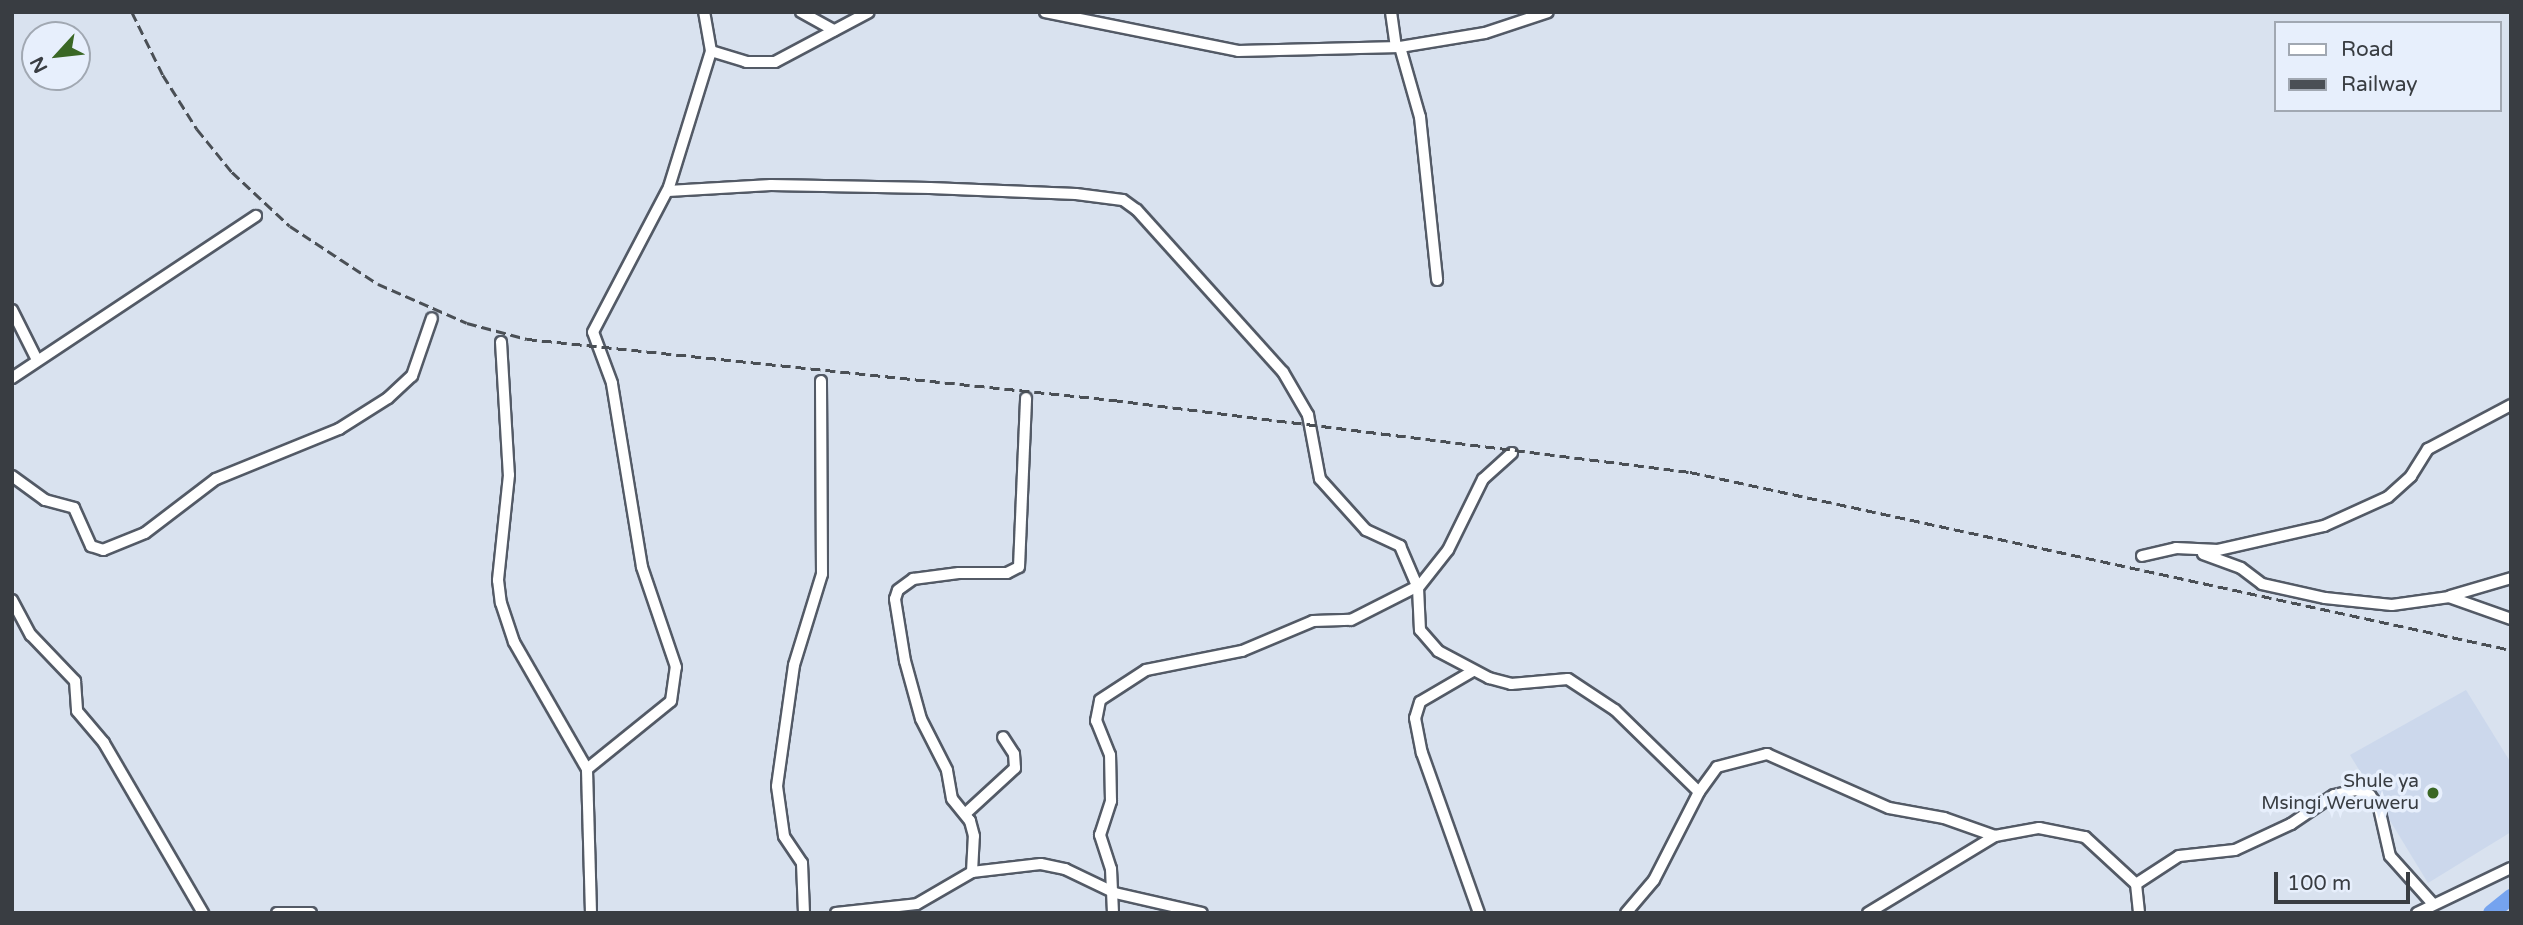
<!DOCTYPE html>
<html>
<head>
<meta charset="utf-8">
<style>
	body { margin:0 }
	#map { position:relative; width:2523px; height:925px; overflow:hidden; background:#d9e2ef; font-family:"Varela Round",sans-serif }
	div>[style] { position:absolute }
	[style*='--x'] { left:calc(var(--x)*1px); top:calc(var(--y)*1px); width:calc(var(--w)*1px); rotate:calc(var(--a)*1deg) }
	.built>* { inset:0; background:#ccd8ec }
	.river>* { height:16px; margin:-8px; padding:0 8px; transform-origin:8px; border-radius:8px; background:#75a3ef }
	.roads { filter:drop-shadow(2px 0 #535a66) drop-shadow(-2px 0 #535a66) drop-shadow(0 2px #535a66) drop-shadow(0 -2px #535a66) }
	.minor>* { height:10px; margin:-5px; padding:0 5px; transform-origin:5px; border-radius:5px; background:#fff }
	.rail>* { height:2.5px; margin-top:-1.25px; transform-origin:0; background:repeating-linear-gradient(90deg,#4a4f55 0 10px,transparent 0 15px) }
	.dots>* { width:19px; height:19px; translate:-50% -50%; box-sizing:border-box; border:4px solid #e7effc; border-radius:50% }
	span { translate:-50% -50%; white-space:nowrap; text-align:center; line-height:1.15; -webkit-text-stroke:7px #e7effc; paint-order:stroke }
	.poi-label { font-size:19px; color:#393d42 }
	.right { translate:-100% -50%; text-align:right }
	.frame { position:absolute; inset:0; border:14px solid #393d42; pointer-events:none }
	.legend { position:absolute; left:2274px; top:21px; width:228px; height:91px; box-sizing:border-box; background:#e7effc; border:2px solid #a1a8b2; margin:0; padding:9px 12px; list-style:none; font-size:21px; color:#393d42 }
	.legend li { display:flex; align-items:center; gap:14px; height:35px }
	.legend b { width:35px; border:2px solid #a1a8b2 }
	.north { position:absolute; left:21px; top:21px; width:70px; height:70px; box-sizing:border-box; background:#e7effc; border:2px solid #a1a8b2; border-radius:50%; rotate:243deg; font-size:19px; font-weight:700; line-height:28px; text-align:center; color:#393d42 }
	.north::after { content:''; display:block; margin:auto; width:24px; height:32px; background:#3a6725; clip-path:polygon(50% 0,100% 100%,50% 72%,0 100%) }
	.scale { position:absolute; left:2274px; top:872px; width:136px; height:32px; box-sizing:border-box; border:4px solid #393d42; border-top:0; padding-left:9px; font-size:21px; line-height:24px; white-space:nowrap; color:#393d42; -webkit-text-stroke:5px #e7effc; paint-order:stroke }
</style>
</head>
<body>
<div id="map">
	<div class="built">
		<i style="clip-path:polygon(2466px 690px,2511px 763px,2511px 832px,2428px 883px,2350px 755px)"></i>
	</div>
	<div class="river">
		<i style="--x:2491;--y:913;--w:26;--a:-39"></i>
	</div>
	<div class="roads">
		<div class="minor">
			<i style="--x:801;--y:12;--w:38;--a:29"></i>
			<i style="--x:1045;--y:12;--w:197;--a:11.4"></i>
			<i style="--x:1238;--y:51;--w:162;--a:-1.4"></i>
			<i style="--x:1400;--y:47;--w:86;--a:-9.4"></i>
			<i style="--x:1485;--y:33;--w:66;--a:-18.4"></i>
			<i style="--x:1391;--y:12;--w:35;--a:82"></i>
			<i style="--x:1400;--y:47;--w:73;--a:74.1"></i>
			<i style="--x:1420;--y:117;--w:164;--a:84"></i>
			<i style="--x:711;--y:51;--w:37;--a:17"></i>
			<i style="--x:746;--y:62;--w:29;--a:0"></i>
			<i style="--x:775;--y:62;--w:106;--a:-28"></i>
			<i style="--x:668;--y:191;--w:103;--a:-3.3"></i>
			<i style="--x:771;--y:185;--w:159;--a:1.1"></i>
			<i style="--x:930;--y:188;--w:146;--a:2.4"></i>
			<i style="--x:1076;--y:194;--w:47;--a:7.3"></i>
			<i style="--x:1123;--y:200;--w:17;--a:36"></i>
			<i style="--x:1137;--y:210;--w:218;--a:48"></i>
			<i style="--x:1283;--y:372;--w:50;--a:59.8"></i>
			<i style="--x:1308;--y:415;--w:65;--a:79.4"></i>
			<i style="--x:1320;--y:479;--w:69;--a:48"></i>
			<i style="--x:1366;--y:530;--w:38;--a:25"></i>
			<i style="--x:1400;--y:546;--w:46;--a:66.8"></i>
			<i style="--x:12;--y:310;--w:56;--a:63.4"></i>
			<i style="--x:501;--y:342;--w:133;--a:86.6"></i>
			<i style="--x:509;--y:475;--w:106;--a:96"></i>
			<i style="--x:498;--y:580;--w:23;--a:83"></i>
			<i style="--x:501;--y:603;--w:41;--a:71.6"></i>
			<i style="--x:514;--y:642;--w:146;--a:60.1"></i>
			<i style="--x:12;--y:378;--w:293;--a:-33.6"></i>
			<i style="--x:1512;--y:453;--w:39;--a:138"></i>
			<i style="--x:1483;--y:479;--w:79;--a:116.2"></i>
			<i style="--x:1448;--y:550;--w:48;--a:128.3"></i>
			<i style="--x:1418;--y:588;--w:42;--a:87.3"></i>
			<i style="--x:1420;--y:630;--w:28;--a:49"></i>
			<i style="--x:1438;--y:651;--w:58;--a:27.9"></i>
			<i style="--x:1489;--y:678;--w:23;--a:15"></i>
			<i style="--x:1511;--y:684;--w:57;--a:-5"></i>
			<i style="--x:1568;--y:679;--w:56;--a:33.4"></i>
			<i style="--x:1615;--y:710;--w:117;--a:44.3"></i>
			<i style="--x:12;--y:476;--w:41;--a:36"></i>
			<i style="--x:45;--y:500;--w:30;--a:15"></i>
			<i style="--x:74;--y:508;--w:42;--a:65.9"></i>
			<i style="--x:91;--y:546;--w:13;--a:18"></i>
			<i style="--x:103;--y:550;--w:45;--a:-22"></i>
			<i style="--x:145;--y:533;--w:89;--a:-37.3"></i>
			<i style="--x:216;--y:479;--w:133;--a:-22.1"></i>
			<i style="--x:339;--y:429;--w:58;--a:-32.3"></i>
			<i style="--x:388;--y:398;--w:33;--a:-43"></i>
			<i style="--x:412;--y:376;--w:61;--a:-71"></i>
			<i style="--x:2203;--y:554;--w:40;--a:20.2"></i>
			<i style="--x:2241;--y:568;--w:26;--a:37"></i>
			<i style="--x:2262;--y:584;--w:65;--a:12.5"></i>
			<i style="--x:2325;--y:598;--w:67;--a:6"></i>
			<i style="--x:2392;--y:605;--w:58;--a:-8"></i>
			<i style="--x:2449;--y:597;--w:66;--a:19.5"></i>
			<i style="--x:2142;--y:556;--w:35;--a:-13"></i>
			<i style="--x:2176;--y:548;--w:42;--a:2.7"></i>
			<i style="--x:2218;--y:550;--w:109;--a:-12.8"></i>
			<i style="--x:2324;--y:526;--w:70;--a:-24.4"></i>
			<i style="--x:2388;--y:497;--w:31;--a:-42"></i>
			<i style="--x:2411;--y:476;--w:32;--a:-58"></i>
			<i style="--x:2428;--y:449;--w:94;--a:-27.9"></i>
			<i style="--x:2450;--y:596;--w:64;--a:-16.4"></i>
			<i style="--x:12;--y:600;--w:40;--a:62"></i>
			<i style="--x:31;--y:635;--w:64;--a:46.3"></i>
			<i style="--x:75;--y:681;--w:30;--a:86"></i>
			<i style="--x:77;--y:711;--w:42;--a:49.8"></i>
			<i style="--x:104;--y:743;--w:197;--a:59.8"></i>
			<i style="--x:1473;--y:671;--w:61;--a:149.7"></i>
			<i style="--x:1420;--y:702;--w:17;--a:107"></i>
			<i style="--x:1415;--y:718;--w:36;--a:79"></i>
			<i style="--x:1422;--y:753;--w:170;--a:70.4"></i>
			<i style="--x:965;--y:814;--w:68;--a:-42.6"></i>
			<i style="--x:1015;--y:768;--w:14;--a:-94"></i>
			<i style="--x:1014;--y:754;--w:20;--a:-123"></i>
			<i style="--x:972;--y:872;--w:36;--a:-87"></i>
			<i style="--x:974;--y:836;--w:16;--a:-105"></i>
			<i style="--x:970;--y:821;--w:28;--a:-129"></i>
			<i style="--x:952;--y:799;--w:29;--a:-100"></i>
			<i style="--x:947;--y:770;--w:57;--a:-117"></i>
			<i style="--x:921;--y:719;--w:60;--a:-105.4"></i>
			<i style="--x:905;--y:661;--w:63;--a:-99.2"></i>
			<i style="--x:895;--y:599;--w:9;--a:-72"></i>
			<i style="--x:898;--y:590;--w:19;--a:-36"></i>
			<i style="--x:913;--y:579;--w:46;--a:-7.4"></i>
			<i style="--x:959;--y:573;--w:48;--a:0"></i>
			<i style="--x:1007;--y:573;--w:13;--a:-27"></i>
			<i style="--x:1019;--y:567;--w:169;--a:-87.6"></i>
			<i style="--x:2136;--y:884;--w:51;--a:-33.1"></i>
			<i style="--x:2179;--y:856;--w:56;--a:-6.1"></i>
			<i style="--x:2235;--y:850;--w:62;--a:-24.9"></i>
			<i style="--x:2291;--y:824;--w:52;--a:-34"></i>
			<i style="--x:2334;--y:795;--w:23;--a:-13"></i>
			<i style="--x:2356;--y:790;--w:15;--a:20"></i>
			<i style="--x:2370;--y:795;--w:16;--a:55"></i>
			<i style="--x:2379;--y:808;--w:49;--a:77.1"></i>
			<i style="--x:2390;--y:856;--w:64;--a:48.1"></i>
			<i style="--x:277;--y:913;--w:34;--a:0"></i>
			<i style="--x:591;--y:913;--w:144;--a:-91.6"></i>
			<i style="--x:587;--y:769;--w:108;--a:-39"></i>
			<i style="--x:671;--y:701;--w:34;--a:-82"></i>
			<i style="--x:676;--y:667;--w:106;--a:-108.8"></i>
			<i style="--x:642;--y:567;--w:186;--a:-99.3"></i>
			<i style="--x:612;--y:383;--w:54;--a:-110.4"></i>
			<i style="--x:593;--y:332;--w:164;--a:-62.3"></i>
			<i style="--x:669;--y:187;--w:142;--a:-72.8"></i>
			<i style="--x:711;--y:51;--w:40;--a:-100"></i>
			<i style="--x:804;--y:913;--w:50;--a:-92.3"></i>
			<i style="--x:802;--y:863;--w:32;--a:-124"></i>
			<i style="--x:784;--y:836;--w:50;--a:-98"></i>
			<i style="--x:777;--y:786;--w:122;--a:-82"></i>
			<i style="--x:794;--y:665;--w:95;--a:-72.9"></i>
			<i style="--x:822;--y:574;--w:193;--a:-90.3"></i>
			<i style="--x:836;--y:913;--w:81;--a:-6.3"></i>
			<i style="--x:917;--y:904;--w:64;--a:-30.2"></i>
			<i style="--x:972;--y:872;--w:69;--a:-6.6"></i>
			<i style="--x:1041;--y:864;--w:25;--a:12"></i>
			<i style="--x:1065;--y:869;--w:55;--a:25.6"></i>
			<i style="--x:1115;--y:893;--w:89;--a:12.9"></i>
			<i style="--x:1113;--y:913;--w:44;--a:-92.6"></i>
			<i style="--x:1111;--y:869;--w:36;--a:-108"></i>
			<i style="--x:1100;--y:835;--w:36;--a:-72"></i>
			<i style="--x:1111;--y:801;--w:46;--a:-91.2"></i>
			<i style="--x:1110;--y:755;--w:37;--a:-112"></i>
			<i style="--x:1096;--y:721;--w:21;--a:-79"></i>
			<i style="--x:1100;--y:700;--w:55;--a:-33.1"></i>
			<i style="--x:1146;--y:670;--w:98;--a:-11.2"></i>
			<i style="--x:1242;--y:651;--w:77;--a:-22.9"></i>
			<i style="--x:1313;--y:621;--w:38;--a:-2"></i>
			<i style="--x:1351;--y:620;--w:75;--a:-26.9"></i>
			<i style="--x:1626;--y:913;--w:43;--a:-49.7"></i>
			<i style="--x:1654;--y:880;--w:99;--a:-62.9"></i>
			<i style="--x:1699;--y:792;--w:31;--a:-54"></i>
			<i style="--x:1717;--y:767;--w:52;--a:-14.6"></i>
			<i style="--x:1767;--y:754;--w:133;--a:23.9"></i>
			<i style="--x:1889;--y:808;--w:56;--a:10.3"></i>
			<i style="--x:1944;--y:818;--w:54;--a:19.4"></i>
			<i style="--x:1995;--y:836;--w:45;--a:-10.3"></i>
			<i style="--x:2039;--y:828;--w:47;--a:11.1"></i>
			<i style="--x:2085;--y:837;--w:69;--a:42.7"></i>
			<i style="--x:2136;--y:884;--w:29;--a:84"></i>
			<i style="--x:1868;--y:913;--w:149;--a:-31.2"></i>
			<i style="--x:2417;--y:913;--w:104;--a:-25.6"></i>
		</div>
	</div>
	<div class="rail">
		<i style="--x:132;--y:12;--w:70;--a:63.8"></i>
		<i style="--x:163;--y:75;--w:64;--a:57.8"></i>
		<i style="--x:197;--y:129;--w:55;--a:50.9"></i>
		<i style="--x:232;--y:172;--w:79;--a:43"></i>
		<i style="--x:290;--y:226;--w:105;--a:33.4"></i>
		<i style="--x:378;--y:284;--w:97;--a:23.7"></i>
		<i style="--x:467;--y:323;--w:62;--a:14.9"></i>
		<i style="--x:527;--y:339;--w:589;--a:5.94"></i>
		<i style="--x:1113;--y:400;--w:581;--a:7.11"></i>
		<i style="--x:1690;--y:472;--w:840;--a:12.23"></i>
	</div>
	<div class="dots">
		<i style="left:2433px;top:793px;background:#3a6725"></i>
	</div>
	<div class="poi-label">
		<span class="right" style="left:2419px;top:793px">Shule ya<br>Msingi Weruweru</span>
	</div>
	<div class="frame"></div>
	<ul class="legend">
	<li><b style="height:9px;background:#fff"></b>Road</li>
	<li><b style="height:9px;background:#4a4f55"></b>Railway</li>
	</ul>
	<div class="north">N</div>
	<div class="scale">100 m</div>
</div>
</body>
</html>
